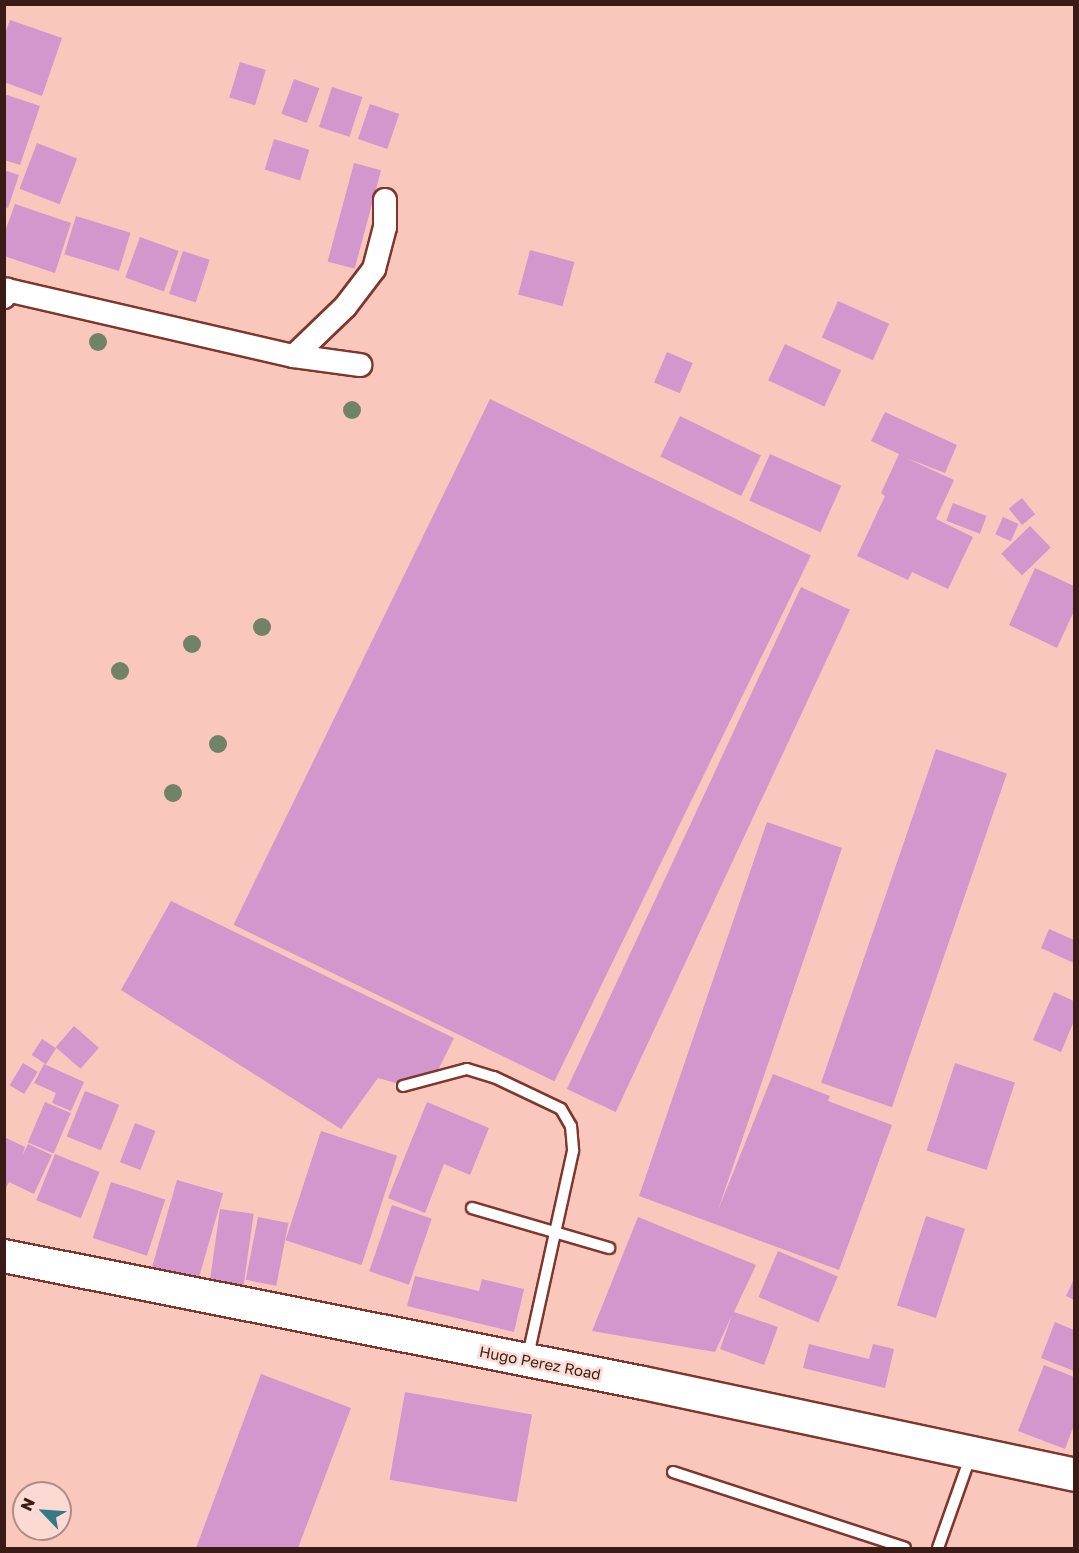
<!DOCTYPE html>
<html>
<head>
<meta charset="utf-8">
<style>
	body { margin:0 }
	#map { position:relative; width:1079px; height:1553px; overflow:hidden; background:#fac7bd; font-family:"Golos Text",sans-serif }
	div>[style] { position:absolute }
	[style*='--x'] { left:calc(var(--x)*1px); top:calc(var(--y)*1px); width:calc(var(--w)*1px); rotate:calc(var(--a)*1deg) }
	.building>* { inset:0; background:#d397cd; transform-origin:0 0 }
	.roads { filter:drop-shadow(2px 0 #7e372d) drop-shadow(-2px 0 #7e372d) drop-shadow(0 2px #7e372d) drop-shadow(0 -2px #7e372d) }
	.lane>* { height:10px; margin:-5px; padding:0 5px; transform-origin:5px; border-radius:5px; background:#fff }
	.street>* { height:22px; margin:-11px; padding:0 11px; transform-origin:11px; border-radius:11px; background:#fff }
	.secondary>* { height:32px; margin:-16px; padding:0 16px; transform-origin:16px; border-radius:16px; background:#fff }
	.trees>* { width:18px; height:18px; margin:-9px; border-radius:50%; background:#708366 }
	span { translate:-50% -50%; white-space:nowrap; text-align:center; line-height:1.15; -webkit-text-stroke:5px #fcd9d2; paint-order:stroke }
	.street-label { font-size:15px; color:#3a1b16 }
	.frame { position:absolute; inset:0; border:6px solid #3a1b16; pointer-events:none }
	.north { position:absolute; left:12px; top:1481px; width:60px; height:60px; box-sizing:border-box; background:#fcd9d2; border:2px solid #ae8d87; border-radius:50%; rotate:295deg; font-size:16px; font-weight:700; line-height:24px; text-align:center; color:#3a1b16 }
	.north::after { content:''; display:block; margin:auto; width:21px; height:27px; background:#337a85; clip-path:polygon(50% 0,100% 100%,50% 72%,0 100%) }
</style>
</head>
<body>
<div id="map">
	<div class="building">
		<i style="clip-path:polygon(10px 20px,62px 38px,42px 96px,4px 82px,4px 36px)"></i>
		<i style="left:240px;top:62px;width:27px;height:37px;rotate:17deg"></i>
		<i style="left:294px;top:79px;width:27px;height:37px;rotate:20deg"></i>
		<i style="left:332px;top:87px;width:32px;height:42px;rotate:18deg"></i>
		<i style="clip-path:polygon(4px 94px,40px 106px,20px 165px,4px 160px)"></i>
		<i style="left:370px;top:104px;width:31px;height:37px;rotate:19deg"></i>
		<i style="left:274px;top:139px;width:37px;height:32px;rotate:17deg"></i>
		<i style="left:37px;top:143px;width:43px;height:49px;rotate:21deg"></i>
		<i style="left:354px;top:163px;width:28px;height:102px;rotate:15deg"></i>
		<i style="clip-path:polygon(4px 170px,19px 175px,8px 208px,4px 207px)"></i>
		<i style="clip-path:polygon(15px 204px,71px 223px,55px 273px,4px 256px,4px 234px)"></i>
		<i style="left:76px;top:216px;width:57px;height:40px;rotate:17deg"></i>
		<i style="left:140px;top:237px;width:41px;height:43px;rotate:20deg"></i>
		<i style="left:530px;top:250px;width:46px;height:46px;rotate:15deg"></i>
		<i style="left:183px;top:251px;width:28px;height:45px;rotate:18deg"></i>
		<i style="left:838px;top:301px;width:56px;height:40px;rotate:24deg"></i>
		<i style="left:785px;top:344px;width:62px;height:40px;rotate:25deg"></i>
		<i style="left:667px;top:352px;width:28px;height:33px;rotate:23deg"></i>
		<i style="left:490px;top:399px;width:357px;height:585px;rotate:26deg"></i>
		<i style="clip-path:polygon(885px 412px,957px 445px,945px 473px,906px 458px,954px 480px,936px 519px,973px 537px,948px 589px,912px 572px,908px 580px,857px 556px,885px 496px,881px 493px,899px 454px,871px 441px)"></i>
		<i style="left:680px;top:416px;width:90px;height:45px;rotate:26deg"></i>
		<i style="left:770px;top:454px;width:78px;height:51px;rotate:24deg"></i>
		<i style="left:1022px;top:498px;width:21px;height:17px;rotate:51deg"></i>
		<i style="left:953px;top:503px;width:36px;height:19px;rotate:21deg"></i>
		<i style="left:1003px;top:517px;width:17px;height:19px;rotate:24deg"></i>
		<i style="left:1030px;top:526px;width:30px;height:40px;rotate:46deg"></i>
		<i style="clip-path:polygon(1035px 568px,1074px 586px,1074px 611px,1057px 648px,1009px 625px)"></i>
		<i style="left:801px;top:587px;width:54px;height:554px;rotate:25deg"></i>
		<i style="left:936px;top:749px;width:75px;height:353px;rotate:19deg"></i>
		<i style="clip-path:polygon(767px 822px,842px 848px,718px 1210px,773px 1074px,830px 1096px,828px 1101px,892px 1125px,839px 1270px,639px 1196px)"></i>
		<i style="clip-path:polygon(171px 901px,454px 1038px,438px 1070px,403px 1085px,378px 1078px,341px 1129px,121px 990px)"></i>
		<i style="clip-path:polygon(1049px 929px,1074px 940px,1074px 963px,1041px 948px)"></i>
		<i style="clip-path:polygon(1054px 992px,1074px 1001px,1074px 1021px,1061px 1052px,1033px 1040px)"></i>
		<i style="left:74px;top:1026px;width:33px;height:28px;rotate:41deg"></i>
		<i style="left:42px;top:1039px;width:17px;height:19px;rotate:33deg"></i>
		<i style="left:23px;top:1063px;width:17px;height:26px;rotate:31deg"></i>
		<i style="left:955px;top:1063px;width:63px;height:92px;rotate:18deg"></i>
		<i style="clip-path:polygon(44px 1064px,84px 1082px,71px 1111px,52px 1103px,56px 1093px,34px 1083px)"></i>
		<i style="left:85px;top:1091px;width:37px;height:49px;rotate:22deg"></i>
		<i style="left:45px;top:1102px;width:28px;height:44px;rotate:23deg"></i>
		<i style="clip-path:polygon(427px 1102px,489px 1128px,470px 1175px,444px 1164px,425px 1213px,388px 1198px)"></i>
		<i style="left:135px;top:1123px;width:22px;height:42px;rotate:21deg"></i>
		<i style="left:321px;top:1131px;width:80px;height:115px;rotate:18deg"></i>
		<i style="clip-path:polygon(4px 1137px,25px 1147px,22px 1156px,28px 1144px,52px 1155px,34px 1194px,9px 1182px,4px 1192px)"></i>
		<i style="left:55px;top:1154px;width:48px;height:50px;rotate:22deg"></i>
		<i style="left:177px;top:1180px;width:48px;height:92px;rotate:16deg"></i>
		<i style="left:111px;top:1182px;width:57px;height:59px;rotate:18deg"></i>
		<i style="left:392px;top:1205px;width:42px;height:70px;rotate:19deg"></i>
		<i style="left:220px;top:1209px;width:34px;height:74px;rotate:8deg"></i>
		<i style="left:926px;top:1216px;width:41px;height:94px;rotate:18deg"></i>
		<i style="left:258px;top:1217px;width:31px;height:64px;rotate:11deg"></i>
		<i style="clip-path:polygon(638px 1217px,756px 1265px,734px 1312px,778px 1327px,764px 1365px,720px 1349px,732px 1315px,715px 1352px,592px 1331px)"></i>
		<i style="left:778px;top:1251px;width:65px;height:50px;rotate:23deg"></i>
		<i style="clip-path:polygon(415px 1276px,479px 1291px,482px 1279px,524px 1289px,514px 1332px,407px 1306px)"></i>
		<i style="clip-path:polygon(1074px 1279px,1074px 1300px,1066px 1296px)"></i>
		<i style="clip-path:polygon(1055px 1322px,1074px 1330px,1074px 1371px,1041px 1358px)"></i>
		<i style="clip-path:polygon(809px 1344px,869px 1359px,873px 1344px,894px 1349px,885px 1388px,803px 1368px)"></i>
		<i style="clip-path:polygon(1044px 1365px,1074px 1377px,1074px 1425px,1065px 1449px,1018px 1431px)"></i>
		<i style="clip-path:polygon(261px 1374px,351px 1408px,298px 1548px,196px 1548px)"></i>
		<i style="left:405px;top:1392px;width:129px;height:89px;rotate:10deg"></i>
	</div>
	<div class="roads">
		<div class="lane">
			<i style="--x:403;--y:1086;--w:66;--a:-14.9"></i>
			<i style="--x:467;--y:1069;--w:28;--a:17"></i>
			<i style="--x:494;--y:1077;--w:74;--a:25.5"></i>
			<i style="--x:561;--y:1109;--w:20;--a:60"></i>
			<i style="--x:571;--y:1126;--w:25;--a:85"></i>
			<i style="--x:573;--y:1151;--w:210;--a:102.4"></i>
			<i style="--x:472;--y:1208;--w:143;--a:16.3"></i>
			<i style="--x:673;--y:1472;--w:244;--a:18.1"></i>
			<i style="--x:938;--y:1548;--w:99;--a:-70.5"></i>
		</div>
		<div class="street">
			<i style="--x:4;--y:297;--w:8;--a:-67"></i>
			<i style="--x:7;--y:290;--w:294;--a:13"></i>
			<i style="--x:294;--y:356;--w:67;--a:7.8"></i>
			<i style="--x:294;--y:356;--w:71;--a:-43.9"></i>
			<i style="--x:345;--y:307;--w:48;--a:-52.7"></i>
			<i style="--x:374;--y:269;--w:43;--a:-75.3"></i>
			<i style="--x:385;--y:227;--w:27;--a:-90"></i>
		</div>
		<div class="secondary">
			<i style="--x:4;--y:1256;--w:651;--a:11.24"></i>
			<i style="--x:643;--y:1383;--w:441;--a:12"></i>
		</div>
	</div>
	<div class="trees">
		<i style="left:98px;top:342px"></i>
		<i style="left:352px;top:410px"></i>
		<i style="left:262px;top:627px"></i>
		<i style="left:192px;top:644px"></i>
		<i style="left:120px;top:671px"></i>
		<i style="left:218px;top:744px"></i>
		<i style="left:173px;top:793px"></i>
	</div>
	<div class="street-label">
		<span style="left:540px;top:1363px;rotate:11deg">Hugo Perez Road</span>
	</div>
	<div class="frame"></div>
	<div class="north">N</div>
</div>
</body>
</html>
